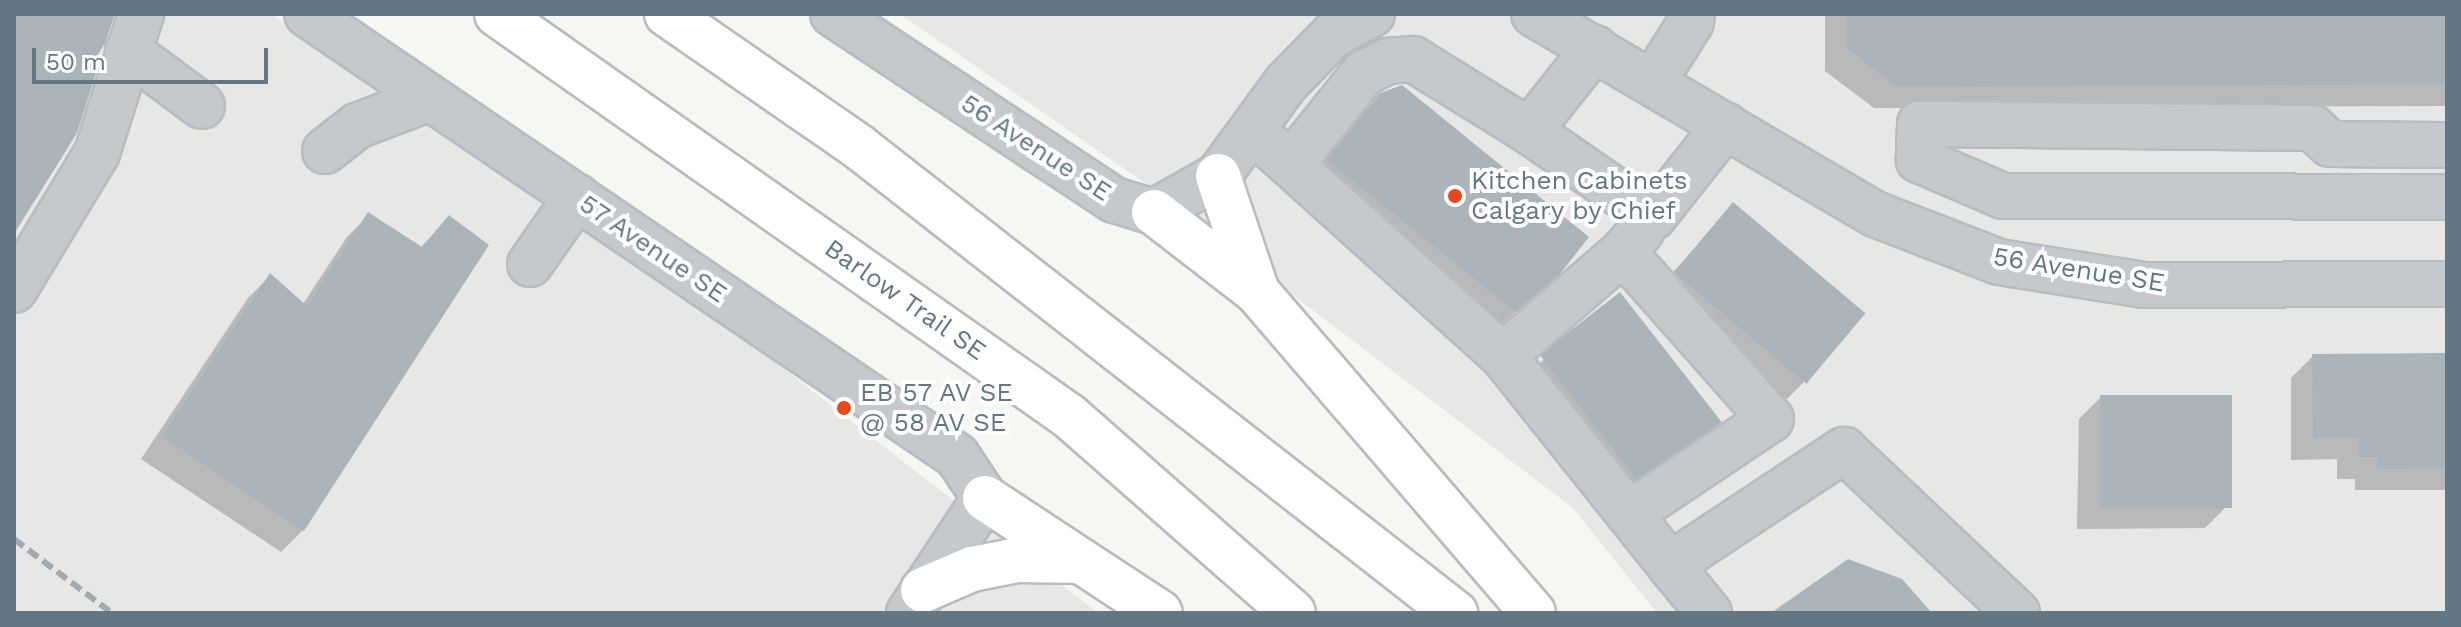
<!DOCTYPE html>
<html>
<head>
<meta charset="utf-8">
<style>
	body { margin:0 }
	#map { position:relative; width:2461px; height:627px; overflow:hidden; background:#f6f6f2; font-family:"Work Sans",sans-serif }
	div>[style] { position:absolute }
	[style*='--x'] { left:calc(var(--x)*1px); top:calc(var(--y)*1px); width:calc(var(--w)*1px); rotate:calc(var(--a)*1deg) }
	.built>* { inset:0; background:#e7e8e6 }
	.shadow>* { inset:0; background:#0003 }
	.building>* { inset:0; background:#abb4b9; transform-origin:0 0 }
	.roads { filter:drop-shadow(2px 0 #b8bcc0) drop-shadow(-2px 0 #b8bcc0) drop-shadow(0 2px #b8bcc0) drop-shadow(0 -2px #b8bcc0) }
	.minor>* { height:44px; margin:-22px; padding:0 22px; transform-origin:22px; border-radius:22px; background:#c5c9cc }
	.major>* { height:44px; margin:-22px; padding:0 22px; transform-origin:22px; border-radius:22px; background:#fff }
	.rail>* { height:6px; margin-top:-3px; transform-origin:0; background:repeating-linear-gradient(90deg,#a3aaaf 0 12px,transparent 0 18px) }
	.dots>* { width:22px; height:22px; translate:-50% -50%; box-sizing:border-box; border:4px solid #fff; border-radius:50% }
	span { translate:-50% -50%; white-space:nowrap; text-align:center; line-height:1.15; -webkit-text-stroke:8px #fff; paint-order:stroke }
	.street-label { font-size:26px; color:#637785 }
	.poi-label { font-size:26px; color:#637785 }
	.left { translate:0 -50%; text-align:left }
	.frame { position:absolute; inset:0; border:16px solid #637785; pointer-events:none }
	.scale { position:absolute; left:32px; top:48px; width:236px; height:36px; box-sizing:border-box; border:4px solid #637785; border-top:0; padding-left:10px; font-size:24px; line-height:28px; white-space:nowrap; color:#637785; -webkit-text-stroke:6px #fff; paint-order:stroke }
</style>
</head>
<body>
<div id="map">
	<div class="built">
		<i style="clip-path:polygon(14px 14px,271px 14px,657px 270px,1098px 613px,14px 613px)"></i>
		<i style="clip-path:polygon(900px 14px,2447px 14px,2447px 613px,1657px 613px,1573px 508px,1148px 185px)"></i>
	</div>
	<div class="shadow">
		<i style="clip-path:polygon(1825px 14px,2447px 14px,2447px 106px,1874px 108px,1825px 71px)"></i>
		<i style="clip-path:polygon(1381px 95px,1559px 272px,1488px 337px,1301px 187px,1354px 122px)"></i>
		<i style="clip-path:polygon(1733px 205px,1804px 382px,1782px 404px,1653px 295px)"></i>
		<i style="clip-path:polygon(369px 215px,420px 248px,449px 218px,303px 530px,281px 552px,141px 459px,248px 298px,270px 276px,303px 304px,347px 237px)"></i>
		<i style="clip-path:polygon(1620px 294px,1718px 422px,1696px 445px,1612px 500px,1520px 380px)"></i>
		<i style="clip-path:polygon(2447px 355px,2447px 490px,2355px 490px,2355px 479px,2337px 479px,2337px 459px,2291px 460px,2291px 378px,2313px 356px)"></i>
		<i style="clip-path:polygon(2101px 397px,2227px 506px,2205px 528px,2077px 529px,2079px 419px)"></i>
	</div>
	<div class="building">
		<i style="clip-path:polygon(14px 14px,115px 14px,105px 43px,91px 66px,97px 70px,77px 133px,14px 234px)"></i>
		<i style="clip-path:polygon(1847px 14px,2447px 14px,2447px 84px,1897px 87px,1847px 48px)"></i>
		<i style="clip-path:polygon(1402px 85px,1589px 237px,1560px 274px,1516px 312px,1327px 160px,1380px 93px)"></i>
		<i style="left:1733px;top:202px;width:173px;height:92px;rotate:40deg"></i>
		<i style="clip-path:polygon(368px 212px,422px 247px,449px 215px,489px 245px,304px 531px,162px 436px,270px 273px,307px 306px)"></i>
		<i style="left:1620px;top:292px;width:165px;height:102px;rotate:52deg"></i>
		<i style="clip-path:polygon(2447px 353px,2447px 468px,2377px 469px,2377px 457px,2359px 457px,2359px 438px,2313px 438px,2312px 354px)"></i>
		<i style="left:2100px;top:395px;width:132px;height:113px"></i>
		<i style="clip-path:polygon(1848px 559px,1902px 579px,1932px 613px,1771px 613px)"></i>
	</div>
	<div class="roads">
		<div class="minor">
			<i style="--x:307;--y:14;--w:786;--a:34.22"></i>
			<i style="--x:957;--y:456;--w:50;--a:56.3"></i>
			<i style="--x:985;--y:498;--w:138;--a:123.5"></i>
			<i style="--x:833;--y:14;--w:337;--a:33.5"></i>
			<i style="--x:1114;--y:200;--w:42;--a:16.7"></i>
			<i style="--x:1154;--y:212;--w:73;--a:-29.4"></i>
			<i style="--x:1218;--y:176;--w:115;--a:-53.8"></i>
			<i style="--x:1286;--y:83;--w:69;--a:-45.6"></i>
			<i style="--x:1334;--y:34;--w:43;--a:-27.8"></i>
			<i style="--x:1534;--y:14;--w:395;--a:30.4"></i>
			<i style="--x:1875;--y:214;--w:133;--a:21.2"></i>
			<i style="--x:1999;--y:262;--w:147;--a:9"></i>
			<i style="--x:2144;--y:285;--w:303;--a:-0.2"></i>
			<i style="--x:128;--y:51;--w:92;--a:36.6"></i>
			<i style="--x:1653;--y:82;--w:71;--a:-57.7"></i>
			<i style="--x:1691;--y:22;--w:8;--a:-83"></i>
			<i style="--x:1252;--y:130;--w:338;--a:42"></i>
			<i style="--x:1503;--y:356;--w:268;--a:51.4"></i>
			<i style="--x:1529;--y:131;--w:151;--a:34.7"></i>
			<i style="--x:1653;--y:217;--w:117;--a:-51.6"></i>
			<i style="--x:2447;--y:145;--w:117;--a:-179.5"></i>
			<i style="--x:2330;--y:144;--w:23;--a:-137"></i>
			<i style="--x:2313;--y:128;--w:393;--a:-179.4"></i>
			<i style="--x:1920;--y:124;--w:36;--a:92"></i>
			<i style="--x:1919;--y:160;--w:91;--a:23.2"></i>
			<i style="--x:2003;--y:196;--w:444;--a:0.1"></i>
			<i style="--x:325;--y:151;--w:41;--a:-38"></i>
			<i style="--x:357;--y:126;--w:78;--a:-21"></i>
			<i style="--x:1291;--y:164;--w:117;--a:-51.3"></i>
			<i style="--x:1364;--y:73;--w:27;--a:-27"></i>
			<i style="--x:1388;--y:61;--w:25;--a:-5"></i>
			<i style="--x:1413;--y:59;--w:137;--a:31.8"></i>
			<i style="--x:1529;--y:131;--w:106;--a:-51.5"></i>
			<i style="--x:1623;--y:252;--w:223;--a:48.5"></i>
			<i style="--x:1771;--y:419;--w:171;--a:146.2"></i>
			<i style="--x:530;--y:264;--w:82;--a:-55"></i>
			<i style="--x:14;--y:290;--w:160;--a:-58.8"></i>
			<i style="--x:97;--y:153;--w:146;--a:-72.4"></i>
			<i style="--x:1503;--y:356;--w:159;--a:-40.9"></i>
			<i style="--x:1623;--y:252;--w:28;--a:-49"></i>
			<i style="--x:1709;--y:613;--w:62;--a:-129.1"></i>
			<i style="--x:1670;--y:565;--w:209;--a:-33.5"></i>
			<i style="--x:1844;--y:450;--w:238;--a:43.3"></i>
		</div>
		<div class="major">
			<i style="--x:497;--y:14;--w:699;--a:35.1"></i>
			<i style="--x:1069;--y:416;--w:298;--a:41.3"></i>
			<i style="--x:667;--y:14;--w:234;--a:34.7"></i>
			<i style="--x:859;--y:147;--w:757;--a:38.02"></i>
			<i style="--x:1218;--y:176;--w:122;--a:71.4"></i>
			<i style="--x:1154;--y:212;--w:130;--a:37.8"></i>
			<i style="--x:1257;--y:292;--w:423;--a:49.3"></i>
			<i style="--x:985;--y:498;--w:209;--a:33.3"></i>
			<i style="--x:923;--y:590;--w:53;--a:-23.2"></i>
			<i style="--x:972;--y:569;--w:47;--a:-11.1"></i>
			<i style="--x:1018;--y:560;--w:62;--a:0.9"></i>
		</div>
	</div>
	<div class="rail">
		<i style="--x:14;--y:539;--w:123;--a:37.1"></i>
	</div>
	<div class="dots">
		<i style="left:1455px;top:196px;background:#ed461b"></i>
		<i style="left:844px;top:408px;background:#ed461b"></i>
	</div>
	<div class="street-label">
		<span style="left:1036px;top:148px;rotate:33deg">56 Avenue SE</span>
		<span style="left:653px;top:249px;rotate:34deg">57 Avenue SE</span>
		<span style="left:2079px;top:270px;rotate:9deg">56 Avenue SE</span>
		<span style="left:905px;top:300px;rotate:35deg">Barlow Trail SE</span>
	</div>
	<div class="poi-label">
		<span class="left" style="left:1471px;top:196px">Kitchen Cabinets<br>Calgary by Chief</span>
		<span class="left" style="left:860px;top:408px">EB 57 AV SE<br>@ 58 AV SE</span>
	</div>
	<div class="frame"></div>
	<div class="scale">50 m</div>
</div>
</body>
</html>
